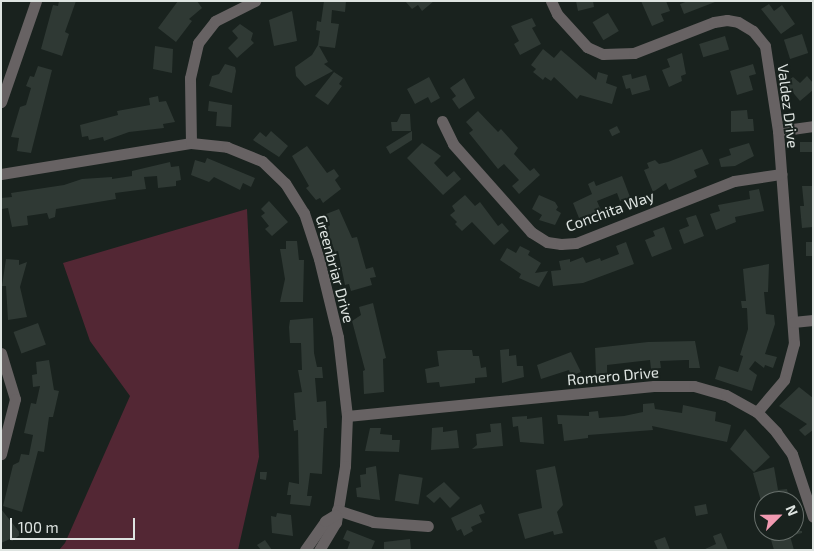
<!DOCTYPE html>
<html>
<head>
<meta charset="utf-8">
<style>
	body { margin:0 }
	#map { position:relative; width:814px; height:551px; overflow:hidden; background:#19221e; font-family:"Exo 2",sans-serif }
	div>[style] { position:absolute }
	[style*='--x'] { left:calc(var(--x)*1px); top:calc(var(--y)*1px); width:calc(var(--w)*1px); rotate:calc(var(--a)*1deg) }
	.green>* { inset:0; background:#532734 }
	.building>* { inset:0; background:#2f3934; transform-origin:0 0 }
	.minor>* { height:11px; margin:-5.5px; padding:0 5.5px; transform-origin:5.5px; border-radius:5.5px; background:#676263 }
	span { translate:-50% -50%; white-space:nowrap; text-align:center; line-height:1.15; -webkit-text-stroke:4px #19221e; paint-order:stroke }
	.street-label { font-size:15px; color:#dee4e1 }
	.frame { position:absolute; inset:0; border:2px solid #dee4e1; pointer-events:none }
	.north { position:absolute; left:754px; top:491px; width:50px; height:50px; box-sizing:border-box; background:#19221e; border:1px solid #68706c; border-radius:50%; rotate:67deg; font-size:14px; font-weight:700; line-height:20px; text-align:center; color:#dee4e1 }
	.north::after { content:''; display:block; margin:auto; width:18px; height:22px; background:#f19ab1; clip-path:polygon(50% 0,100% 100%,50% 72%,0 100%) }
	.scale { position:absolute; left:10px; top:518px; width:125px; height:22px; box-sizing:border-box; border:2px solid #dee4e1; border-top:0; padding-left:6px; font-size:15px; line-height:18px; white-space:nowrap; color:#dee4e1; -webkit-text-stroke:4px #19221e; paint-order:stroke }
</style>
</head>
<body>
<div id="map">
	<div class="green">
		<i style="clip-path:polygon(247px 209px,259px 457px,238px 550px,59px 550px,65px 543px,130px 396px,90px 341px,63px 263px)"></i>
	</div>
	<div class="building">
		<i style="clip-path:polygon(59px 1px,76px 1px,65px 32px,69px 34px,62px 56px,41px 49px,53px 5px,58px 6px)"></i>
		<i style="clip-path:polygon(178px 1px,197px 1px,202px 8px,189px 19px,192px 21px,176px 42px,158px 28px)"></i>
		<i style="clip-path:polygon(324px 1px,346px 1px,345px 12px,332px 10px,331px 23px,339px 24px,335px 48px,319px 46px,328px 62px,324px 64px,333px 71px,305px 86px,296px 76px,295px 67px,312px 55px,318px 45px,320px 31px,316px 30px,317px 21px,321px 22px)"></i>
		<i style="clip-path:polygon(405px 1px,434px 1px,422px 11px,418px 5px,412px 9px)"></i>
		<i style="clip-path:polygon(576px 1px,593px 1px,594px 7px,578px 11px)"></i>
		<i style="clip-path:polygon(641px 1px,666px 1px,670px 11px,661px 14px,664px 21px,652px 26px)"></i>
		<i style="clip-path:polygon(688px 1px,715px 1px,715px 2px,684px 14px,680px 4px)"></i>
		<i style="clip-path:polygon(769px 4px,774px 11px,782px 5px,795px 24px,781px 34px,761px 9px)"></i>
		<i style="clip-path:polygon(292px 11px,297px 41px,274px 46px,269px 20px)"></i>
		<i style="left:608px;top:13px;width:21px;height:18px;rotate:59deg"></i>
		<i style="clip-path:polygon(532px 18px,536px 26px,532px 28px,541px 44px,520px 55px,514px 44px,519px 41px,511px 26px)"></i>
		<i style="clip-path:polygon(240px 24px,253px 33px,251px 40px,254px 43px,237px 58px,228px 48px,238px 38px,232px 31px)"></i>
		<i style="left:802px;top:34px;width:20px;height:19px;rotate:72deg"></i>
		<i style="left:725px;top:36px;width:14px;height:27px;rotate:73deg"></i>
		<i style="clip-path:polygon(155px 46px,173px 49px,172px 73px,153px 69px)"></i>
		<i style="clip-path:polygon(543px 49px,554px 58px,561px 50px,596px 80px,598px 72px,608px 75px,606px 83px,617px 87px,612px 104px,580px 95px,577px 99px,554px 77px,551px 81px,545px 77px,543px 80px,533px 72px,536px 69px,531px 65px)"></i>
		<i style="clip-path:polygon(682px 53px,686px 74px,681px 76px,682px 81px,669px 87px,662px 70px,670px 67px,667px 59px)"></i>
		<i style="clip-path:polygon(225px 64px,235px 67px,236px 71px,232px 93px,209px 86px,212px 76px,219px 74px)"></i>
		<i style="clip-path:polygon(753px 64px,756px 74px,749px 76px,753px 90px,737px 95px,730px 71px)"></i>
		<i style="clip-path:polygon(38px 66px,52px 70px,31px 153px,17px 151px,19px 138px,11px 137px,20px 107px,26px 105px,31px 88px,26px 86px,30px 76px,34px 77px)"></i>
		<i style="clip-path:polygon(334px 72px,343px 78px,339px 84px,342px 86px,328px 105px,315px 96px)"></i>
		<i style="clip-path:polygon(631px 74px,632px 79px,646px 75px,650px 90px,632px 95px,630px 88px,626px 89px,622px 76px)"></i>
		<i style="clip-path:polygon(807px 76px,813px 83px,813px 90px,800px 101px,785px 83px,793px 77px,800px 83px)"></i>
		<i style="clip-path:polygon(429px 77px,440px 98px,431px 103px,428px 97px,415px 104px,407px 89px)"></i>
		<i style="clip-path:polygon(464px 78px,475px 98px,459px 109px,452px 99px,456px 96px,450px 88px)"></i>
		<i style="clip-path:polygon(158px 96px,159px 102px,166px 101px,175px 122px,163px 124px,164px 128px,129px 132px,104px 141px,103px 137px,89px 140px,88px 136px,82px 137px,80px 125px,118px 115px,117px 111px,150px 105px,149px 98px)"></i>
		<i style="clip-path:polygon(209px 101px,232px 105px,231px 127px,216px 126px,217px 112px,208px 111px)"></i>
		<i style="clip-path:polygon(747px 110px,748px 119px,753px 119px,754px 131px,731px 132px,731px 111px)"></i>
		<i style="clip-path:polygon(478px 111px,498px 132px,501px 129px,518px 148px,514px 154px,530px 171px,534px 168px,540px 175px,519px 194px,512px 186px,519px 180px,504px 164px,498px 169px,469px 133px,473px 130px,466px 122px)"></i>
		<i style="clip-path:polygon(401px 114px,410px 114px,411px 131px,392px 131px,391px 122px,397px 122px)"></i>
		<i style="left:617px;top:126px;width:7px;height:9px;rotate:63deg"></i>
		<i style="clip-path:polygon(271px 131px,288px 146px,279px 157px,253px 140px,260px 132px,266px 137px)"></i>
		<i style="clip-path:polygon(412px 131px,412px 140px,390px 154px,386px 147px)"></i>
		<i style="left:813px;top:142px;width:10px;height:13px;rotate:90deg"></i>
		<i style="clip-path:polygon(422px 143px,441px 156px,434px 163px,447px 177px,454px 171px,461px 179px,443px 195px,407px 158px)"></i>
		<i style="clip-path:polygon(749px 143px,754px 156px,735px 166px,721px 167px,719px 159px,731px 155px,729px 149px)"></i>
		<i style="clip-path:polygon(307px 146px,327px 173px,334px 169px,339px 176px,335px 180px,341px 189px,323px 203px,320px 198px,316px 200px,306px 188px,309px 186px,292px 156px)"></i>
		<i style="clip-path:polygon(702px 149px,709px 164px,694px 170px,697px 177px,669px 190px,666px 183px,653px 192px,644px 170px,649px 168px,647px 163px,655px 160px,659px 164px,668px 162px)"></i>
		<i style="clip-path:polygon(207px 158px,255px 178px,251px 187px,243px 183px,240px 190px,214px 177px,209px 182px,191px 175px,195px 160px,205px 163px)"></i>
		<i style="clip-path:polygon(170px 162px,171px 167px,179px 166px,181px 180px,176px 181px,176px 186px,158px 188px,157px 176px,144px 177px,146px 189px,115px 193px,116px 199px,56px 209px,55px 217px,49px 219px,47px 213px,27px 216px,28px 225px,12px 227px,8px 208px,2px 209px,1px 198px,12px 197px,11px 193px,64px 185px,82px 179px,112px 177px,112px 179px,132px 176px,132px 171px)"></i>
		<i style="clip-path:polygon(622px 176px,630px 197px,620px 201px,617px 193px,597px 201px,603px 215px,592px 219px,590px 214px,579px 218px,573px 203px,592px 194px,588px 184px,594px 181px,596px 186px)"></i>
		<i style="clip-path:polygon(802px 186px,813px 186px,813px 227px,802px 228px,800px 206px,804px 206px)"></i>
		<i style="clip-path:polygon(759px 189px,764px 211px,735px 217px,736px 222px,716px 230px,710px 214px,720px 211px,718px 205px,750px 199px,749px 191px)"></i>
		<i style="clip-path:polygon(465px 195px,475px 206px,480px 202px,498px 226px,502px 223px,509px 231px,494px 245px,472px 222px,462px 231px,455px 224px,457px 222px,450px 215px,455px 211px,452px 206px)"></i>
		<i style="clip-path:polygon(539px 195px,555px 202px,558px 207px,556px 210px,561px 213px,555px 225px,539px 220px,542px 215px,532px 209px)"></i>
		<i style="clip-path:polygon(269px 201px,288px 222px,272px 236px,265px 229px,269px 226px,261px 216px,265px 213px,261px 209px)"></i>
		<i style="clip-path:polygon(339px 209px,352px 238px,357px 237px,366px 269px,373px 267px,376px 277px,370px 278px,372px 285px,351px 291px,349px 284px,345px 285px,338px 251px,335px 252px,326px 228px,330px 225px,326px 214px)"></i>
		<i style="clip-path:polygon(696px 215px,704px 236px,684px 244px,679px 230px,689px 226px,686px 218px)"></i>
		<i style="clip-path:polygon(664px 227px,672px 249px,652px 257px,645px 240px,655px 236px,653px 231px)"></i>
		<i style="clip-path:polygon(286px 241px,297px 241px,299px 260px,304px 260px,303px 302px,280px 302px,285px 279px,280px 249px,286px 249px)"></i>
		<i style="clip-path:polygon(626px 242px,634px 264px,583px 283px,553px 286px,551px 271px,561px 270px,559px 261px,570px 259px,570px 262px,583px 257px,586px 263px,600px 258px,601px 261px,619px 254px,616px 246px)"></i>
		<i style="left:813px;top:242px;width:14px;height:7px;rotate:90deg"></i>
		<i style="clip-path:polygon(520px 246px,530px 251px,528px 255px,541px 263px,535px 273px,548px 271px,539px 287px,519px 278px,521px 274px,500px 260px,507px 248px,516px 253px)"></i>
		<i style="clip-path:polygon(6px 259px,19px 260px,19px 265px,27px 262px,20px 287px,27px 317px,8px 320px,6px 286px,2px 286px)"></i>
		<i style="clip-path:polygon(769px 264px,768px 292px,764px 292px,766px 314px,774px 315px,775px 324px,765px 354px,777px 357px,773px 368px,765px 365px,764px 368px,755px 361px,749px 369px,757px 375px,752px 391px,715px 379px,719px 366px,738px 372px,743px 356px,740px 355px,748px 329px,747px 308px,742px 308px,741px 301px,746px 301px,743px 269px)"></i>
		<i style="clip-path:polygon(373px 303px,386px 358px,383px 359px,384px 392px,364px 394px,363px 371px,365px 370px,352px 321px,361px 315px,359px 307px)"></i>
		<i style="clip-path:polygon(313px 318px,314px 353px,317px 367px,322px 367px,323px 378px,315px 378px,317px 402px,326px 401px,327px 428px,324px 428px,322px 474px,310px 473px,307px 496px,312px 496px,310px 506px,290px 504px,291px 495px,287px 495px,289px 482px,299px 484px,298px 430px,294px 431px,293px 420px,296px 420px,294px 393px,302px 392px,298px 370px,302px 370px,301px 343px,290px 343px,289px 327px,290px 320px)"></i>
		<i style="left:38px;top:323px;width:23px;height:26px;rotate:70deg"></i>
		<i style="clip-path:polygon(695px 341px,700px 368px,689px 368px,689px 360px,686px 360px,660px 361px,661px 368px,651px 369px,650px 360px,607px 365px,607px 373px,596px 374px,595px 348px,648px 342px)"></i>
		<i style="clip-path:polygon(509px 349px,509px 356px,516px 355px,517px 366px,523px 366px,524px 377px,502px 383px,500px 350px)"></i>
		<i style="clip-path:polygon(449px 350px,472px 350px,473px 356px,479px 356px,481px 368px,486px 367px,487px 377px,475px 378px,475px 383px,440px 387px,439px 382px,427px 383px,425px 369px,439px 366px,437px 351px)"></i>
		<i style="clip-path:polygon(571px 352px,581px 372px,571px 376px,569px 370px,541px 379px,537px 365px)"></i>
		<i style="clip-path:polygon(49px 360px,54px 390px,59px 391px,53px 417px,49px 417px,44px 452px,38px 451px,22px 512px,3px 506px,13px 465px,19px 462px,21px 454px,29px 455px,33px 435px,24px 433px,31px 403px,36px 404px,40px 386px,33px 387px,32px 375px,37px 374px,36px 362px)"></i>
		<i style="clip-path:polygon(799px 387px,813px 398px,813px 430px,805px 436px,799px 430px,807px 424px,779px 406px)"></i>
		<i style="clip-path:polygon(654px 403px,655px 409px,682px 413px,683px 405px,716px 412px,715px 421px,731px 425px,727px 442px,652px 426px,653px 430px,588px 435px,588px 438px,564px 441px,562px 424px,558px 424px,557px 415px,589px 416px,589px 412px,598px 411px,599px 418px,624px 416px,643px 412px,643px 404px)"></i>
		<i style="clip-path:polygon(527px 416px,527px 419px,542px 417px,544px 444px,520px 442px,518px 426px,513px 427px,512px 417px)"></i>
		<i style="clip-path:polygon(501px 423px,503px 446px,472px 449px,477px 445px,476px 434px,491px 432px,490px 424px)"></i>
		<i style="clip-path:polygon(443px 427px,443px 432px,457px 430px,459px 448px,431px 450px,432px 428px)"></i>
		<i style="clip-path:polygon(370px 428px,381px 428px,380px 434px,392px 435px,392px 440px,400px 440px,399px 452px,365px 451px)"></i>
		<i style="clip-path:polygon(745px 429px,770px 457px,754px 472px,730px 449px)"></i>
		<i style="clip-path:polygon(376px 466px,380px 500px,357px 497px,356px 488px,361px 487px,360px 475px,366px 474px,366px 468px)"></i>
		<i style="clip-path:polygon(555px 466px,563px 505px,557px 512px,563px 533px,554px 535px,553px 531px,525px 539px,518px 514px,542px 508px,536px 470px)"></i>
		<i style="clip-path:polygon(774px 467px,778px 490px,787px 489px,789px 498px,761px 501px,753px 473px)"></i>
		<i style="clip-path:polygon(260px 472px,267px 472px,266px 480px,260px 479px)"></i>
		<i style="left:399px;top:474px;width:24px;height:27px;rotate:9deg"></i>
		<i style="clip-path:polygon(444px 482px,460px 498px,450px 508px,440px 497px,434px 503px,426px 496px)"></i>
		<i style="clip-path:polygon(481px 504px,485px 513px,479px 515px,482px 522px,471px 527px,473px 531px,464px 536px,461px 529px,457px 531px,451px 518px)"></i>
		<i style="left:706px;top:504px;width:10px;height:12px;rotate:79deg"></i>
		<i style="clip-path:polygon(1px 509px,21px 534px,12px 541px,10px 539px,1px 543px)"></i>
		<i style="clip-path:polygon(277px 513px,291px 515px,293px 536px,272px 533px,271px 516px,276px 517px)"></i>
		<i style="clip-path:polygon(347px 530px,375px 541px,371px 550px,347px 550px,350px 542px,343px 539px)"></i>
		<i style="clip-path:polygon(777px 531px,802px 531px,802px 533px,790px 536px,794px 550px,774px 550px,769px 533px)"></i>
		<i style="clip-path:polygon(721px 533px,728px 550px,703px 550px,716px 544px,713px 536px)"></i>
		<i style="clip-path:polygon(665px 537px,670px 550px,658px 550px,654px 541px)"></i>
		<i style="clip-path:polygon(410px 539px,411px 550px,384px 550px,384px 542px)"></i>
		<i style="clip-path:polygon(265px 540px,272px 550px,261px 550px,257px 545px)"></i>
	</div>
	<div class="minor">
		<i style="--x:551;--y:1;--w:14;--a:65"></i>
		<i style="--x:557;--y:14;--w:45;--a:47.7"></i>
		<i style="--x:587;--y:47;--w:17;--a:24"></i>
		<i style="--x:603;--y:54;--w:31;--a:-2"></i>
		<i style="--x:634;--y:53;--w:86;--a:-21.2"></i>
		<i style="--x:714;--y:22;--w:13;--a:-9"></i>
		<i style="--x:727;--y:20;--w:11;--a:10"></i>
		<i style="--x:738;--y:22;--w:17;--a:31"></i>
		<i style="--x:753;--y:31;--w:19;--a:51"></i>
		<i style="--x:765;--y:46;--w:86;--a:81.3"></i>
		<i style="--x:778;--y:131;--w:213;--a:85.7"></i>
		<i style="--x:794;--y:343;--w:38;--a:105"></i>
		<i style="--x:784;--y:380;--w:42;--a:130.2"></i>
		<i style="--x:1;--y:102;--w:107;--a:-70.9"></i>
		<i style="--x:442;--y:121;--w:25;--a:64"></i>
		<i style="--x:453;--y:144;--w:118;--a:48.4"></i>
		<i style="--x:531;--y:232;--w:19;--a:32"></i>
		<i style="--x:547;--y:242;--w:14;--a:8"></i>
		<i style="--x:561;--y:244;--w:15;--a:-4"></i>
		<i style="--x:576;--y:243;--w:170;--a:-21.4"></i>
		<i style="--x:734;--y:181;--w:48;--a:-8.5"></i>
		<i style="--x:778;--y:131;--w:35;--a:-8"></i>
		<i style="--x:191;--y:143;--w:65;--a:-90.9"></i>
		<i style="--x:190;--y:78;--w:36;--a:-77"></i>
		<i style="--x:198;--y:43;--w:28;--a:-52"></i>
		<i style="--x:215;--y:21;--w:45;--a:-26.6"></i>
		<i style="--x:1;--y:174;--w:193;--a:-9.3"></i>
		<i style="--x:191;--y:143;--w:36;--a:6"></i>
		<i style="--x:227;--y:147;--w:38;--a:22"></i>
		<i style="--x:262;--y:161;--w:32;--a:44"></i>
		<i style="--x:285;--y:183;--w:36;--a:58"></i>
		<i style="--x:304;--y:213;--w:48;--a:71.9"></i>
		<i style="--x:319;--y:259;--w:80;--a:76.3"></i>
		<i style="--x:338;--y:337;--w:80;--a:83.5"></i>
		<i style="--x:347;--y:416;--w:50;--a:92.3"></i>
		<i style="--x:345;--y:466;--w:57;--a:99.1"></i>
		<i style="--x:336;--y:522;--w:33;--a:121"></i>
		<i style="--x:793;--y:322;--w:20;--a:-6"></i>
		<i style="--x:1;--y:353;--w:48;--a:73.1"></i>
		<i style="--x:15;--y:399;--w:57;--a:104.3"></i>
		<i style="--x:347;--y:416;--w:308;--a:-5.6"></i>
		<i style="--x:654;--y:386;--w:40;--a:0"></i>
		<i style="--x:694;--y:386;--w:33;--a:16"></i>
		<i style="--x:726;--y:395;--w:35;--a:29"></i>
		<i style="--x:757;--y:412;--w:28;--a:46"></i>
		<i style="--x:776;--y:432;--w:27;--a:54"></i>
		<i style="--x:792;--y:454;--w:66;--a:71.6"></i>
		<i style="--x:337;--y:510;--w:38;--a:18"></i>
		<i style="--x:373;--y:522;--w:55;--a:4.2"></i>
		<i style="--x:305;--y:550;--w:35;--a:-55"></i>
		<i style="--x:325;--y:521;--w:12;--a:-31"></i>
	</div>
	<div class="street-label">
		<span style="left:788px;top:106px;rotate:83deg">Valdez Drive</span>
		<span style="left:610px;top:211px;rotate:-20deg">Conchita Way</span>
		<span style="left:335px;top:269px;rotate:75deg">Greenbriar Drive</span>
		<span style="left:613px;top:376px;rotate:-5deg">Romero Drive</span>
	</div>
	<div class="frame"></div>
	<div class="north">N</div>
	<div class="scale">100 m</div>
</div>
</body>
</html>
